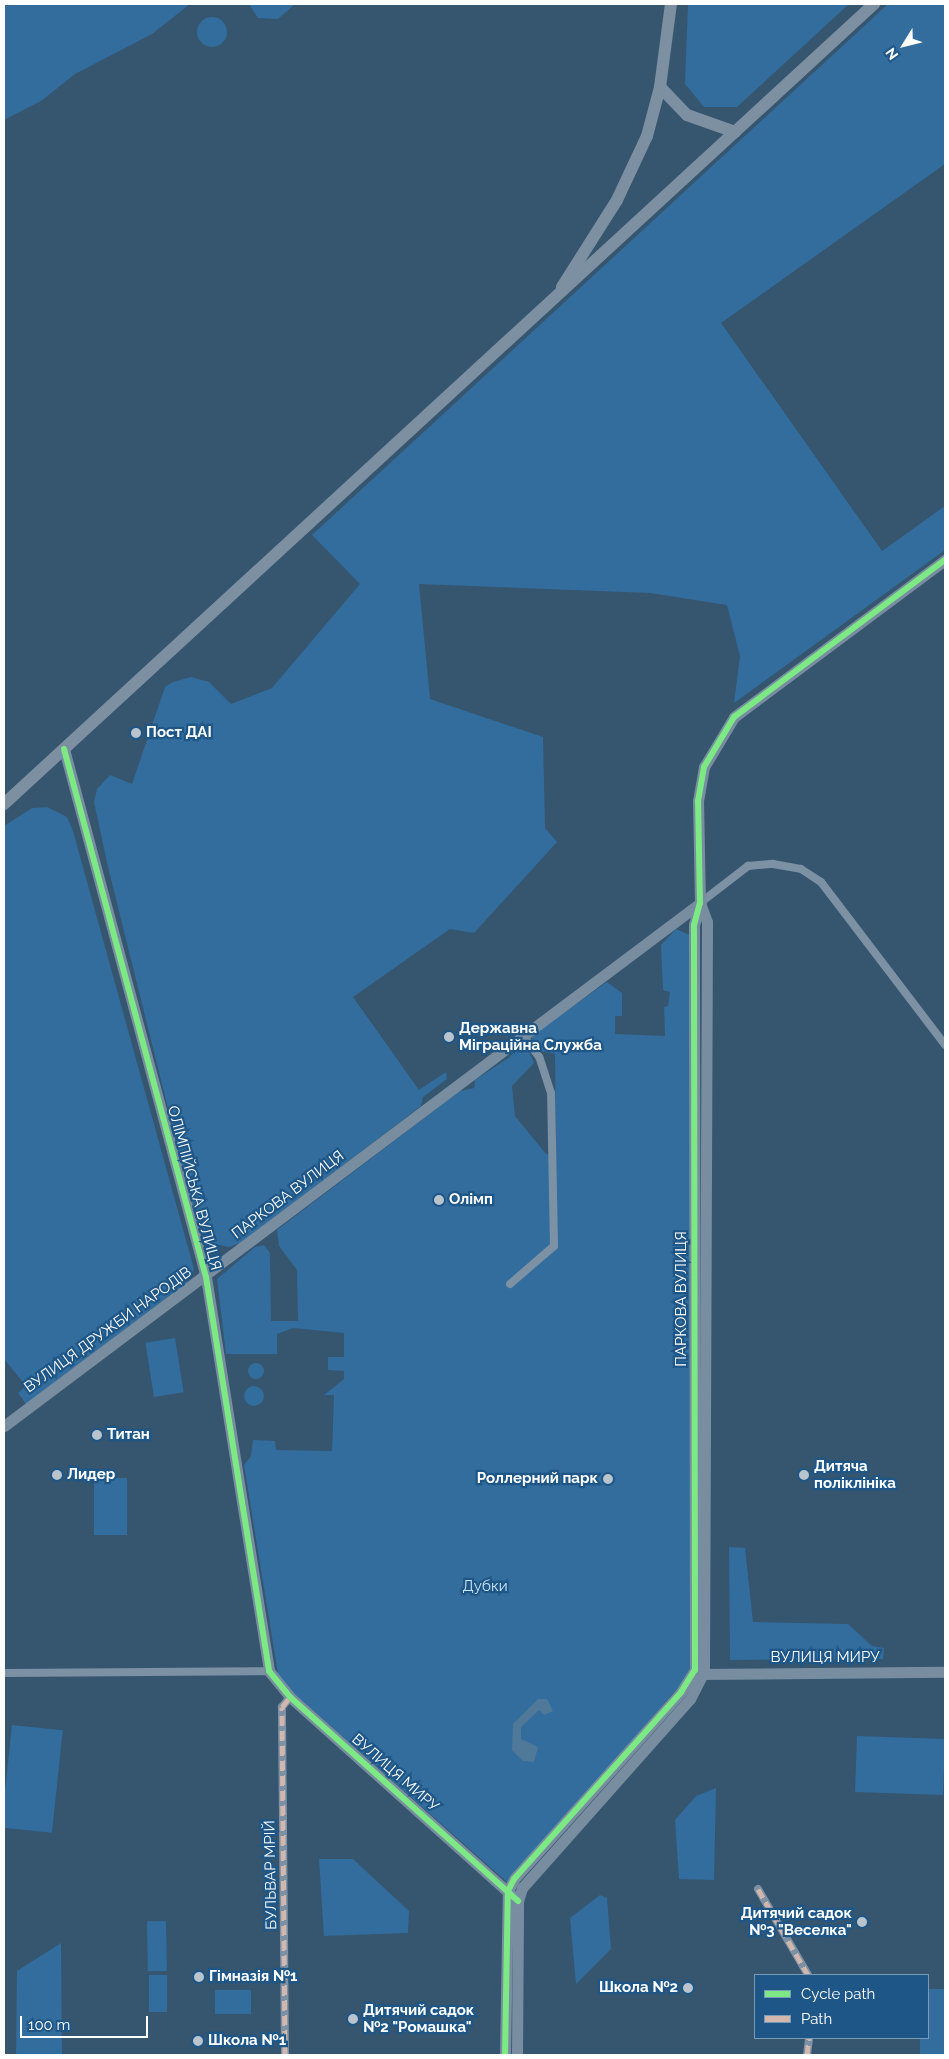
<!DOCTYPE html>
<html>
<head>
<meta charset="utf-8">
<style>
	body { margin:0 }
	#map { position:relative; width:949px; height:2059px; overflow:hidden; background:#36556f; font-family:Raleway,sans-serif }
	div>[style] { position:absolute }
	[style*='--x'] { left:calc(var(--x)*1px); top:calc(var(--y)*1px); width:calc(var(--w)*1px); rotate:calc(var(--a)*1deg) }
	.green>* { inset:0; background:#326d9d; transform-origin:0 0 }
	.round { border-radius:50% }
	.water>* { inset:0; background:#4f7899 }
	.street>* { height:8px; margin:-4px; padding:0 4px; transform-origin:4px; border-radius:4px; background:#7d91a5 }
	.secondary>* { height:11px; margin:-5.5px; padding:0 5.5px; transform-origin:5.5px; border-radius:5.5px; background:#788ea0 }
	.primary>* { height:12px; margin:-6px; padding:0 6px; transform-origin:6px; border-radius:6px; background:#7c90a2 }
	.quiet>* { height:5px; margin-top:-2.5px; transform-origin:0; background:repeating-linear-gradient(90deg,#d1b7ad 0 10px,transparent 0 15px) }
	.cycleway>* { height:6px; margin:-3px; padding:0 3px; transform-origin:3px; border-radius:3px; background:#7ce984 }
	.dots>* { width:14px; height:14px; translate:-50% -50%; box-sizing:border-box; border:2px solid #1e5787; border-radius:50% }
	span { translate:-50% -50%; white-space:nowrap; text-align:center; line-height:1.15; -webkit-text-stroke:4.5px #1e5787; paint-order:stroke }
	.poi-label { font-size:15px; color:#fff; font-weight:700 }
	.left { translate:0 -50%; text-align:left }
	.right { translate:-100% -50%; text-align:right }
	.street-label { font-size:15px; color:#fff }
	.park-label { font-size:15px; color:#cce5f8 }
	.frame { position:absolute; inset:0; border:5px solid #fff; pointer-events:none }
	.legend { position:absolute; left:754px; top:1974px; width:175px; height:65px; box-sizing:border-box; background:#1e5787; border:1px solid #789ab7; margin:0; padding:6px 9px; list-style:none; font-size:15px; color:#fff }
	.legend li { display:flex; align-items:center; gap:10px; height:25px }
	.legend b { width:25px; border:1px solid #789ab7 }
	.north { position:absolute; left:879px; top:20px; width:50px; height:50px; -webkit-text-stroke:4px #1e5787; paint-order:stroke; rotate:234deg; font-size:14px; font-weight:700; line-height:20px; text-align:center; color:#fff }
	.north::after { content:''; display:block; margin:auto; width:18px; height:22px; background:#fff; clip-path:polygon(50% 0,100% 100%,50% 72%,0 100%) }
	.scale { position:absolute; left:20px; top:2016px; width:128px; height:22px; box-sizing:border-box; border:2px solid #fff; border-top:0; padding-left:6px; font-size:15px; line-height:18px; white-space:nowrap; color:#fff; -webkit-text-stroke:4px #1e5787; paint-order:stroke }
</style>
</head>
<body>
<div id="map">
	<div class="green">
		<i style="clip-path:polygon(4px 4px,190px 4px,152px 34px,75px 74px,41px 101px,4px 120px)"></i>
		<i style="clip-path:polygon(249px 4px,295px 4px,278px 19px,258px 18px)"></i>
		<i style="clip-path:polygon(688px 4px,849px 4px,737px 107px,704px 107px,685px 84px)"></i>
		<i style="clip-path:polygon(888px 4px,945px 4px,945px 164px,721px 323px,882px 551px,945px 506px,945px 550px,734px 703px,740px 656px,727px 605px,650px 593px,419px 584px,430px 699px,543px 737px,545px 828px,557px 842px,474px 933px,450px 929px,353px 997px,419px 1090px,446px 1072px,447px 1079px,423px 1097px,421px 1106px,241px 1243px,229px 1247px,215px 1244px,198px 1229px,108px 867px,94px 802px,97px 789px,110px 775px,132px 784px,165px 687px,173px 682px,191px 677px,209px 682px,231px 704px,272px 688px,360px 584px,312px 535px)"></i>
		<i class="round" style="left:197px;top:17px;width:30px;height:30px"></i>
		<i style="clip-path:polygon(47px 807px,67px 817px,73px 831px,194px 1269px,187px 1282px,26px 1404px,18px 1393px,26px 1386px,4px 1359px,4px 826px,32px 808px)"></i>
		<i style="clip-path:polygon(676px 929px,690px 935px,690px 1668px,683px 1682px,508px 1883px,290px 1690px,278px 1674px,244px 1465px,251px 1456px,253px 1440px,275px 1441px,276px 1450px,332px 1451px,334px 1395px,324px 1395px,344px 1379px,344px 1371px,328px 1370px,328px 1357px,344px 1357px,344px 1333px,293px 1328px,277px 1334px,277px 1354px,226px 1354px,217px 1279px,255px 1247px,264px 1245px,270px 1253px,271px 1321px,298px 1321px,297px 1270px,279px 1246px,277px 1230px,460px 1091px,474px 1088px,475px 1080px,510px 1057px,518px 1045px,527px 1048px,534px 1063px,512px 1086px,515px 1116px,546px 1154px,556px 1155px,555px 1054px,537px 1050px,531px 1036px,607px 982px,622px 993px,622px 1016px,615px 1016px,615px 1034px,665px 1036px,664px 1007px,668px 1006px,670px 992px,663px 990px,661px 945px)"></i>
		<i style="left:175px;top:1338px;width:55px;height:30px;rotate:81deg"></i>
		<i class="round" style="left:248px;top:1363px;width:16px;height:16px"></i>
		<i class="round" style="left:244px;top:1386px;width:20px;height:20px"></i>
		<i style="left:94px;top:1478px;width:33px;height:57px"></i>
		<i style="clip-path:polygon(729px 1547px,745px 1548px,753px 1622px,848px 1624px,872px 1646px,884px 1648px,883px 1659px,730px 1660px)"></i>
		<i style="left:12px;top:1725px;width:51px;height:103px;rotate:6deg"></i>
		<i style="left:857px;top:1736px;width:88px;height:56px;rotate:2deg"></i>
		<i style="clip-path:polygon(716px 1788px,714px 1880px,679px 1879px,675px 1820px,696px 1796px)"></i>
		<i style="clip-path:polygon(319px 1859px,353px 1859px,409px 1911px,408px 1933px,324px 1936px)"></i>
		<i style="clip-path:polygon(600px 1895px,607px 1898px,611px 1949px,576px 1984px,570px 1918px)"></i>
		<i style="left:166px;top:1921px;width:50px;height:19px;rotate:89deg"></i>
		<i style="clip-path:polygon(61px 1943px,62px 2055px,16px 2055px,17px 1971px)"></i>
		<i style="left:149px;top:1975px;width:18px;height:37px"></i>
		<i style="clip-path:polygon(928px 1989px,945px 1989px,945px 2055px,920px 2055px,920px 2038px,928px 2038px)"></i>
		<i style="left:215px;top:1990px;width:36px;height:24px"></i>
	</div>
	<div class="water">
		<i style="clip-path:polygon(538px 1699px,547px 1699px,553px 1711px,544px 1715px,539px 1710px,521px 1727px,521px 1739px,538px 1747px,534px 1762px,523px 1761px,512px 1750px,513px 1724px)"></i>
	</div>
	<div class="street">
		<i style="--x:700;--y:903;--w:61;--a:-37.6"></i>
		<i style="--x:748;--y:866;--w:25;--a:-5"></i>
		<i style="--x:773;--y:864;--w:28;--a:10"></i>
		<i style="--x:801;--y:869;--w:24;--a:33"></i>
		<i style="--x:821;--y:882;--w:205;--a:52.7"></i>
		<i style="--x:510;--y:1284;--w:58;--a:-40.8"></i>
		<i style="--x:554;--y:1246;--w:153;--a:-91.1"></i>
		<i style="--x:551;--y:1093;--w:38;--a:-108"></i>
		<i style="--x:539;--y:1057;--w:24;--a:-126"></i>
		<i style="--x:4;--y:1673;--w:265;--a:-0.4"></i>
		<i style="--x:758;--y:1889;--w:99;--a:59.8"></i>
		<i style="--x:285;--y:2055;--w:348;--a:-90.5"></i>
		<i style="--x:282;--y:1707;--w:13;--a:-51"></i>
		<i style="--x:807;--y:2055;--w:17;--a:-83"></i>
	</div>
	<div class="secondary">
		<i style="--x:64;--y:749;--w:547;--a:74.95"></i>
		<i style="--x:206;--y:1277;--w:399;--a:80.9"></i>
		<i style="--x:269;--y:1671;--w:33;--a:51"></i>
		<i style="--x:290;--y:1697;--w:306;--a:41.8"></i>
		<i style="--x:4;--y:1426;--w:871;--a:-36.92"></i>
		<i style="--x:698;--y:1674;--w:247;--a:-0.5"></i>
		<i style="--x:505;--y:2055;--w:164;--a:-89"></i>
		<i style="--x:508;--y:1891;--w:13;--a:-63"></i>
		<i style="--x:514;--y:1879;--w:251;--a:-48.2"></i>
		<i style="--x:681;--y:1692;--w:26;--a:-58"></i>
		<i style="--x:695;--y:1670;--w:745;--a:-90.08"></i>
		<i style="--x:694;--y:925;--w:23;--a:-75"></i>
		<i style="--x:700;--y:903;--w:102;--a:-91.1"></i>
		<i style="--x:698;--y:801;--w:35;--a:-80"></i>
		<i style="--x:704;--y:767;--w:58;--a:-59"></i>
		<i style="--x:734;--y:717;--w:263;--a:-36.7"></i>
		<i style="--x:517;--y:2055;--w:154;--a:-89.6"></i>
		<i style="--x:518;--y:1901;--w:14;--a:-73"></i>
		<i style="--x:522;--y:1888;--w:253;--a:-48.4"></i>
		<i style="--x:690;--y:1699;--w:30;--a:-63"></i>
		<i style="--x:704;--y:1672;--w:750;--a:-89.77"></i>
		<i style="--x:707;--y:922;--w:20;--a:-110"></i>
	</div>
	<div class="primary">
		<i style="--x:660;--y:87;--w:39;--a:46"></i>
		<i style="--x:687;--y:115;--w:51;--a:19.5"></i>
		<i style="--x:562;--y:287;--w:103;--a:-57.7"></i>
		<i style="--x:617;--y:200;--w:71;--a:-64.9"></i>
		<i style="--x:647;--y:136;--w:51;--a:-75.1"></i>
		<i style="--x:660;--y:87;--w:84;--a:-82.5"></i>
		<i style="--x:4;--y:804;--w:1182;--a:-42.6"></i>
	</div>
	<div class="quiet">
		<i style="--x:758;--y:1889;--w:99;--a:59.8"></i>
		<i style="--x:285;--y:2055;--w:348;--a:-90.5"></i>
		<i style="--x:282;--y:1707;--w:13;--a:-51"></i>
		<i style="--x:807;--y:2055;--w:17;--a:-83"></i>
	</div>
	<div class="cycleway">
		<i style="--x:64;--y:749;--w:547;--a:74.95"></i>
		<i style="--x:206;--y:1277;--w:399;--a:80.9"></i>
		<i style="--x:269;--y:1671;--w:33;--a:51"></i>
		<i style="--x:290;--y:1697;--w:306;--a:41.8"></i>
		<i style="--x:505;--y:2055;--w:164;--a:-89"></i>
		<i style="--x:508;--y:1891;--w:13;--a:-63"></i>
		<i style="--x:514;--y:1879;--w:251;--a:-48.2"></i>
		<i style="--x:681;--y:1692;--w:26;--a:-58"></i>
		<i style="--x:695;--y:1670;--w:745;--a:-90.08"></i>
		<i style="--x:694;--y:925;--w:23;--a:-75"></i>
		<i style="--x:700;--y:903;--w:102;--a:-91.1"></i>
		<i style="--x:698;--y:801;--w:35;--a:-80"></i>
		<i style="--x:704;--y:767;--w:58;--a:-59"></i>
		<i style="--x:734;--y:717;--w:263;--a:-36.7"></i>
	</div>
	<div class="dots">
		<i style="left:136px;top:733px;background:#b9c4cd"></i>
		<i style="left:449px;top:1037px;background:#b9c4cd"></i>
		<i style="left:439px;top:1200px;background:#b9c4cd"></i>
		<i style="left:97px;top:1435px;background:#b9c4cd"></i>
		<i style="left:57px;top:1475px;background:#b9c4cd"></i>
		<i style="left:804px;top:1475px;background:#b9c4cd"></i>
		<i style="left:608px;top:1479px;background:#b9c4cd"></i>
		<i style="left:862px;top:1922px;background:#b9c4cd"></i>
		<i style="left:199px;top:1977px;background:#b9c4cd"></i>
		<i style="left:688px;top:1988px;background:#b9c4cd"></i>
		<i style="left:353px;top:2019px;background:#b9c4cd"></i>
		<i style="left:198px;top:2041px;background:#b9c4cd"></i>
	</div>
	<div class="poi-label">
		<span class="left" style="left:146px;top:733px">Пост ДАІ</span>
		<span class="left" style="left:459px;top:1037px">Державна<br>Міграційна Служба</span>
		<span class="left" style="left:449px;top:1200px">Олімп</span>
		<span class="left" style="left:107px;top:1435px">Титан</span>
		<span class="left" style="left:814px;top:1475px">Дитяча<br>поліклініка</span>
		<span class="left" style="left:67px;top:1475px">Лидер</span>
		<span class="right" style="left:598px;top:1479px">Роллерний парк</span>
		<span class="right" style="left:852px;top:1922px">Дитячий садок<br>№3 "Веселка"</span>
		<span class="left" style="left:209px;top:1977px">Гімназія №1</span>
		<span class="right" style="left:678px;top:1988px">Школа №2</span>
		<span class="left" style="left:363px;top:2019px">Дитячий садок<br>№2 "Ромашка"</span>
		<span class="left" style="left:208px;top:2041px">Школа №1</span>
	</div>
	<div class="street-label">
		<span style="left:194px;top:1188px;rotate:75deg">ОЛІМПІЙСЬКА ВУЛИЦЯ</span>
		<span style="left:288px;top:1195px;rotate:-37deg">ПАРКОВА ВУЛИЦЯ</span>
		<span style="left:682px;top:1299px;rotate:-90deg">ПАРКОВА ВУЛИЦЯ</span>
		<span style="left:108px;top:1330px;rotate:-36deg">ВУЛИЦЯ ДРУЖБИ НАРОДІВ</span>
		<span style="left:825px;top:1658px">ВУЛИЦЯ МИРУ</span>
		<span style="left:395px;top:1773px;rotate:41deg">ВУЛИЦЯ МИРУ</span>
		<span style="left:271px;top:1875px;rotate:-91deg">БУЛЬВАР МРІЙ</span>
	</div>
	<div class="park-label">
		<span style="left:485px;top:1587px">Дубки</span>
	</div>
	<div class="frame"></div>
	<ul class="legend">
	<li><b style="height:6px;background:#7ce984"></b>Cycle path</li>
	<li><b style="height:6px;background:#d1b7ad"></b>Path</li>
	</ul>
	<div class="north">N</div>
	<div class="scale">100 m</div>
</div>
</body>
</html>
